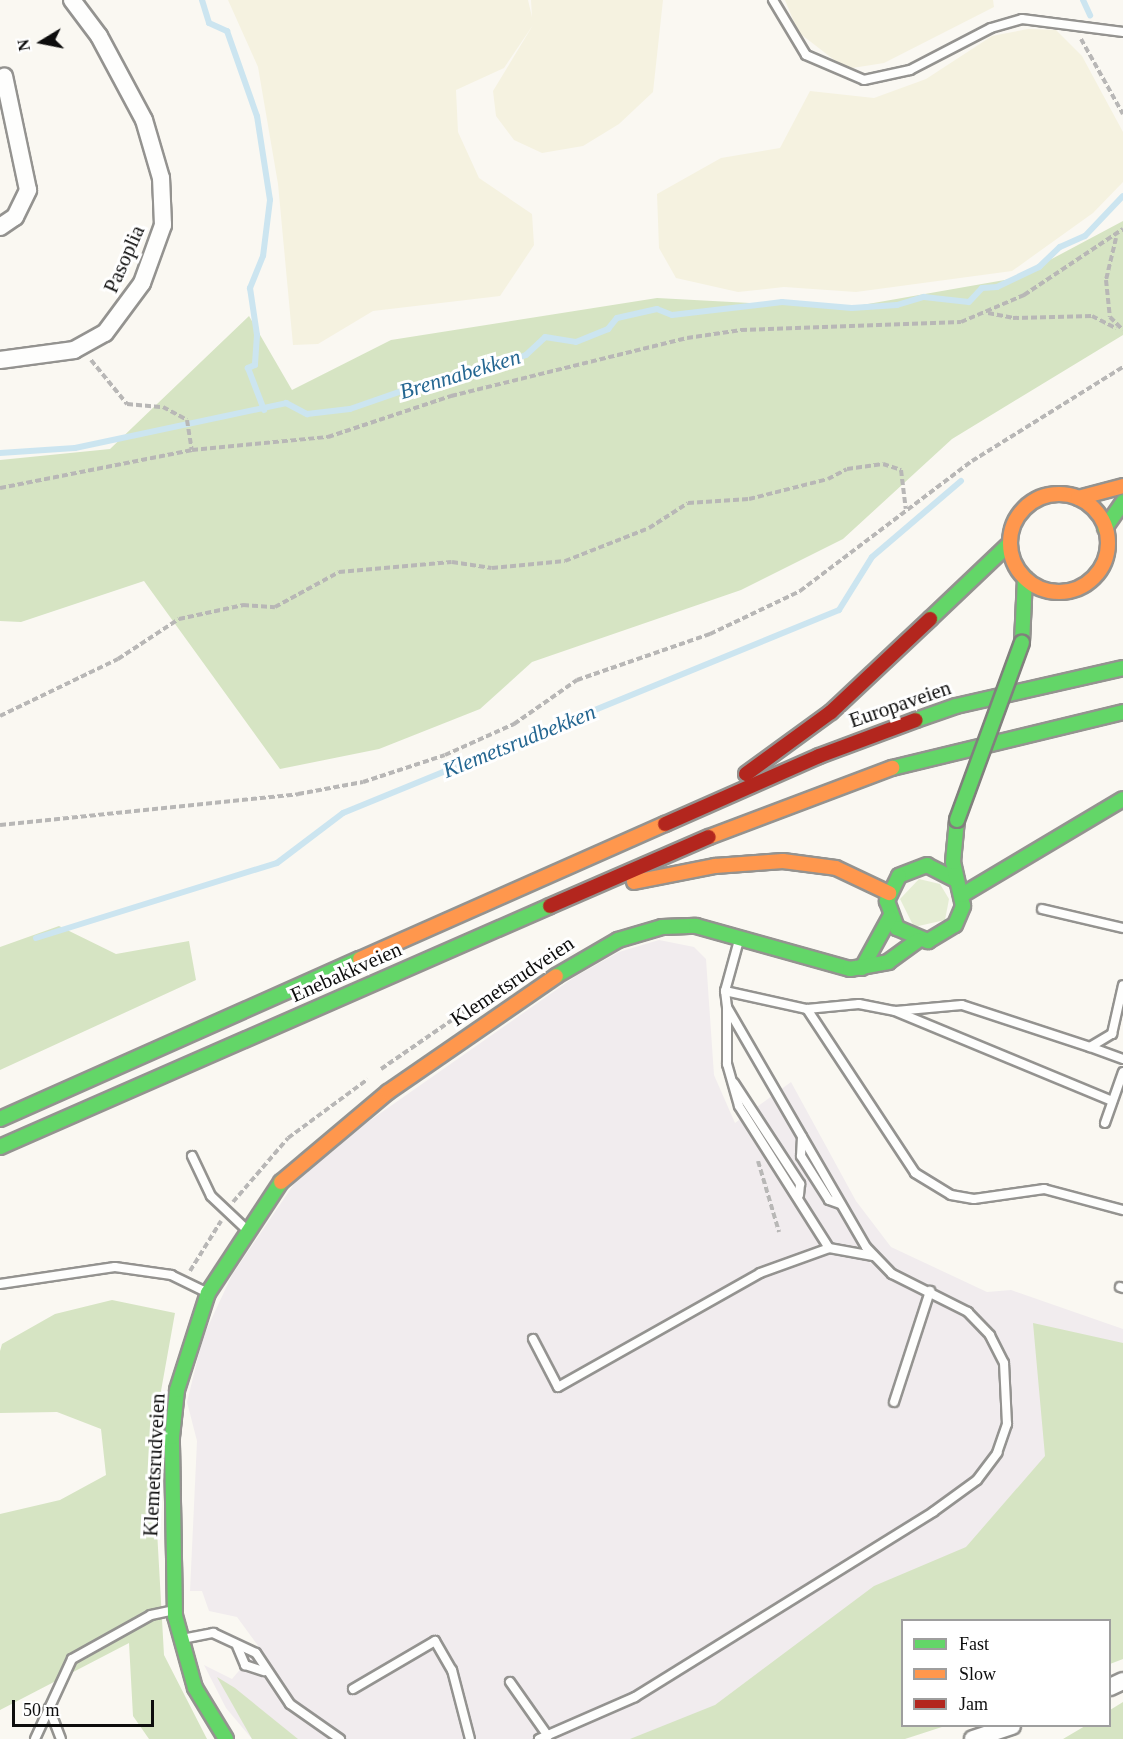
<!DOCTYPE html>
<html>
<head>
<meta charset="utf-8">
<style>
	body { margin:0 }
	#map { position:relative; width:1123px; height:1739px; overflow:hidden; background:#faf8f2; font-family:Georgia,serif }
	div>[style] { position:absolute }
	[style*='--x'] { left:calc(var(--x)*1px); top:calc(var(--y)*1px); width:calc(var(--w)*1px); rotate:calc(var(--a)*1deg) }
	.industrial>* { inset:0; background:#f1ecee }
	.farmland>* { inset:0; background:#f5f2e0 }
	.green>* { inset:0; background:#e5edd4 }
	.forest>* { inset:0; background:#d6e4c3 }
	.stream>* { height:6px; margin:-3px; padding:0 3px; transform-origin:3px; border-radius:3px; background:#cce5f0 }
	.path>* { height:4px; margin-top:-2px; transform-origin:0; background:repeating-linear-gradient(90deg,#b8b7b6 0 6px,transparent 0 9px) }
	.roads { filter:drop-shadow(2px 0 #949390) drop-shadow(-2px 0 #949390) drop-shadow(0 2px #949390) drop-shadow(0 -2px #949390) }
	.lane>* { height:8px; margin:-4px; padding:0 4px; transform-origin:4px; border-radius:4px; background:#fefefd }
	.street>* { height:16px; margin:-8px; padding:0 8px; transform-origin:8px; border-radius:8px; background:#fefefd }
	.fast>* { height:14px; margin:-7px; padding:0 7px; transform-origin:7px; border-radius:7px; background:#63d668 }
	.slow>* { height:14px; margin:-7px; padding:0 7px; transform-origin:7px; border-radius:7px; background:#ff974d }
	.slow>.ring { margin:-7px; padding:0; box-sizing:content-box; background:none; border:14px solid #ff974d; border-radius:50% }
	.jam>* { height:14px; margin:-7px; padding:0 7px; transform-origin:7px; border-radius:7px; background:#b3261e }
	.bridges { filter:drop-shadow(2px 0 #81807d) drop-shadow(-2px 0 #81807d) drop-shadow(0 2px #81807d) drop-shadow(0 -2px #81807d) }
	.fast-bridge>* { height:14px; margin:-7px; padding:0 7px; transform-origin:7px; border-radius:7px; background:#63d668 }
	span { translate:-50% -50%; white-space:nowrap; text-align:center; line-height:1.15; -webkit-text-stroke:6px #fff; paint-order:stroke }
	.street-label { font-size:21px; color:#0d0d0d }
	.water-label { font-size:22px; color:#246691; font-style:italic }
	.legend { position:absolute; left:901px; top:1619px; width:210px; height:108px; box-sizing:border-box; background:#fff; border:2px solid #9e9e9e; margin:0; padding:8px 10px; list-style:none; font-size:18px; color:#0d0d0d }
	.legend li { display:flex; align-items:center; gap:12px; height:30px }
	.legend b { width:30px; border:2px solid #9e9e9e }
	.north { position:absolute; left:12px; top:12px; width:60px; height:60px; -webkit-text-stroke:4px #fff; paint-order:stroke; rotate:260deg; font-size:16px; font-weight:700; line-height:24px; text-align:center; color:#0d0d0d }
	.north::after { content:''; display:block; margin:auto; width:21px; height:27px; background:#0d0d0d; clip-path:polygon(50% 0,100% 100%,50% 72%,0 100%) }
	.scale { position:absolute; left:12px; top:1700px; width:142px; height:27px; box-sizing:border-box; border:3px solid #0d0d0d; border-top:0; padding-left:8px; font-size:18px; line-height:21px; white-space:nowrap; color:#0d0d0d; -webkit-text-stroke:4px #fff; paint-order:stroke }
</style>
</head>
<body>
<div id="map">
	<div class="industrial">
		<i style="clip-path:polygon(659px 940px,694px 947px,706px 959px,714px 1075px,735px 1123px,791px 1082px,856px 1201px,891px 1247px,987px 1292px,1011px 1290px,1123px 1329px,1123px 1447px,674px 1739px,252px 1739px,226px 1708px,204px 1665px,232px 1679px,259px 1647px,237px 1617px,209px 1611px,202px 1591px,190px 1591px,197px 1441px,187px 1402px,203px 1337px,232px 1275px,296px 1181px,335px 1145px,576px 976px,619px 952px)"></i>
	</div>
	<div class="farmland">
		<i style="clip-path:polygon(228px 0,528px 0,532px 17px,531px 0,663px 0,653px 92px,619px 124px,583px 146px,542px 153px,514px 140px,496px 116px,493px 91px,533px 25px,504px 68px,456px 90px,458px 132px,479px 178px,532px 214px,534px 245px,500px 296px,373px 311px,318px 344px,293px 345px,278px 184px,258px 67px)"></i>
		<i style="clip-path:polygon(785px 0,993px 0,994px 7px,884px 63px,846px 69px,798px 32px)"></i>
		<i style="clip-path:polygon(1028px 29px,1056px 30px,1082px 56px,1123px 132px,1123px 182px,1093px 213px,1012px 271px,856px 292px,784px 287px,738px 292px,676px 278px,659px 248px,657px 194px,721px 158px,780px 148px,810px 91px,874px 98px,926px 79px,992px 36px)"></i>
	</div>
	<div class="green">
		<i style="clip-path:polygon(919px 879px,940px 884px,949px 899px,945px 920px,914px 927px,900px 899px)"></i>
	</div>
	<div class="forest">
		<i style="clip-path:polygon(1123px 221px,1123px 335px,952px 439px,843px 539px,741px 590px,532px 662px,480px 709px,379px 749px,280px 769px,144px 581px,21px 622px,0 621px,0 460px,110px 449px,249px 316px,292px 390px,391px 340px,657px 298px,845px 308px,1016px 278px)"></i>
		<i style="clip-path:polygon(59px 926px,116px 954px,189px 941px,196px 980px,0 1070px,0 947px)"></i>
		<i style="clip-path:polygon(112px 1300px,175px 1313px,152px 1441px,164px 1655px,207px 1739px,149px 1739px,133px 1716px,129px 1643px,0 1710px,0 1514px,60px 1500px,106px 1475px,101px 1429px,57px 1412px,0 1413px,0 1351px,2px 1344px,55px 1314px)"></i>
		<i style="clip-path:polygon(1033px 1323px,1123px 1343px,1123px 1659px,1110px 1664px,1110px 1620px,902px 1620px,902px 1726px,945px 1726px,905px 1739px,630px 1739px,715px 1705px,874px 1586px,966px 1547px,1045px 1456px)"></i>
		<i style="clip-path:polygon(217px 1677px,235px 1688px,298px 1739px,252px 1739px)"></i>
		<i style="clip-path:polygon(1123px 1702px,1123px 1739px,1063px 1739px,1085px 1726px,1110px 1726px,1110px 1710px)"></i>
	</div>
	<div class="stream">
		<i style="--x:202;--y:0;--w:24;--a:73"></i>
		<i style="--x:209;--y:23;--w:20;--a:24"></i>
		<i style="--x:227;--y:31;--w:90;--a:70.6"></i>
		<i style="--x:257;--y:116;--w:85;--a:81.2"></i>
		<i style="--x:270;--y:200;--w:56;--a:97.1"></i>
		<i style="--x:263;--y:256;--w:35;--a:112"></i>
		<i style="--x:250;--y:288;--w:48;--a:81.5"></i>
		<i style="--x:257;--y:335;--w:30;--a:94"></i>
		<i style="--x:255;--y:365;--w:8;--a:157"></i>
		<i style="--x:248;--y:368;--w:45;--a:69.1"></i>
		<i style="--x:1083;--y:0;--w:17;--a:65"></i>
		<i style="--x:0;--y:453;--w:75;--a:-3.8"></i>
		<i style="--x:75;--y:448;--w:216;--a:-12"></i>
		<i style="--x:286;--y:403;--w:24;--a:28"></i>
		<i style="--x:307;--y:414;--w:43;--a:-6.6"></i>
		<i style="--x:350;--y:409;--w:91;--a:-19.2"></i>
		<i style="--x:436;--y:379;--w:48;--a:-8.5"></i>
		<i style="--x:483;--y:372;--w:46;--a:-21.6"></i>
		<i style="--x:526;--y:355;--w:26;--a:-43"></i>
		<i style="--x:545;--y:337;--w:31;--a:9"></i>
		<i style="--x:576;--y:342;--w:35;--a:-22"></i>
		<i style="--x:608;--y:329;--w:14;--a:-51"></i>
		<i style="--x:617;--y:318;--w:41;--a:-12.7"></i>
		<i style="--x:657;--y:309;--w:16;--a:22"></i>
		<i style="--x:672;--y:315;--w:111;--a:-6.7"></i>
		<i style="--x:782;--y:302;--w:70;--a:4.9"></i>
		<i style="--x:852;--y:308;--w:45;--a:-3.8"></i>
		<i style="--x:897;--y:305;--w:28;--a:-17"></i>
		<i style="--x:924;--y:297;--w:45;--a:6.3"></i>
		<i style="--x:969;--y:302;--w:19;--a:-47"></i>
		<i style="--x:982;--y:288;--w:15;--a:-4"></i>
		<i style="--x:997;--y:287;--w:47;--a:-25.5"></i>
		<i style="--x:1039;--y:267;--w:29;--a:-44"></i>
		<i style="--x:1060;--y:247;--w:27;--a:-24"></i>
		<i style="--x:1085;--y:236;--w:55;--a:-46.5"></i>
		<i style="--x:36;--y:938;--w:252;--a:-17.3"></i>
		<i style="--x:277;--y:863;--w:83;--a:-37.1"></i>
		<i style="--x:343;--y:813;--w:536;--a:-22.26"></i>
		<i style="--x:839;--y:610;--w:62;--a:-58.1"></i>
		<i style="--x:872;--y:557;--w:117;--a:-40.5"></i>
	</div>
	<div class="path">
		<i style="--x:1081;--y:39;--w:86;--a:60.8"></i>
		<i style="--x:1116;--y:238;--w:43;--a:103.4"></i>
		<i style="--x:1106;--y:280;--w:37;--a:84"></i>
		<i style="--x:1110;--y:317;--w:18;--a:45"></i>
		<i style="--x:988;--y:313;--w:25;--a:11"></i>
		<i style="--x:1013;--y:318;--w:79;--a:-1.5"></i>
		<i style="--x:1092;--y:316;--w:27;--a:27"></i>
		<i style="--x:91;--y:360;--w:57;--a:50.7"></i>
		<i style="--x:127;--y:404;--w:36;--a:5"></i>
		<i style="--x:163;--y:407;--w:27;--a:28"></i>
		<i style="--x:187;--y:420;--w:30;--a:81"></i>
		<i style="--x:0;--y:488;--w:196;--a:-11.2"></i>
		<i style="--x:192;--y:450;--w:137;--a:-5.5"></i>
		<i style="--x:328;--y:437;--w:130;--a:-18.4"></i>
		<i style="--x:451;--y:396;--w:243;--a:-13.8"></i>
		<i style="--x:687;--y:338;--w:55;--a:-8.4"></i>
		<i style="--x:741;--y:330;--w:220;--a:-2.1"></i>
		<i style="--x:961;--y:322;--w:69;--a:-23.2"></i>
		<i style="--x:1024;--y:295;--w:119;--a:-33.7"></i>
		<i style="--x:0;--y:716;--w:131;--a:-25.8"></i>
		<i style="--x:118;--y:659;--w:73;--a:-33.3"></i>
		<i style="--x:179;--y:619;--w:66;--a:-12.3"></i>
		<i style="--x:243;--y:605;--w:32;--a:4"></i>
		<i style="--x:275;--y:607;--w:73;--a:-28.7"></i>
		<i style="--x:339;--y:572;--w:113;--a:-5.1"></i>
		<i style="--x:452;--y:562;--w:40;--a:8.5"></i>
		<i style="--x:492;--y:568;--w:73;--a:-5.5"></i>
		<i style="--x:565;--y:561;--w:90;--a:-21.4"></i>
		<i style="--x:649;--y:528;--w:46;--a:-32.7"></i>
		<i style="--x:688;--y:503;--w:61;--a:-3.8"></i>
		<i style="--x:749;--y:499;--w:81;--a:-14.2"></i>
		<i style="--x:828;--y:479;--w:21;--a:-28"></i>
		<i style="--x:847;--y:469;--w:36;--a:-8"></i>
		<i style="--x:883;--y:464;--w:19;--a:18"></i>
		<i style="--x:901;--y:470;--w:39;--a:83"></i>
		<i style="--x:0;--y:825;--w:300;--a:-5.9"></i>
		<i style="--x:298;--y:794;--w:66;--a:-10.5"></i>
		<i style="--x:363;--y:782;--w:86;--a:-18.2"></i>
		<i style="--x:445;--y:755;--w:76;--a:-24.2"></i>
		<i style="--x:514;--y:724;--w:77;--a:-34.9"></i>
		<i style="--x:577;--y:680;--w:141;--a:-19.1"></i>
		<i style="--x:710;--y:634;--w:100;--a:-25.5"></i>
		<i style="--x:800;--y:591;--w:216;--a:-37.1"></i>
		<i style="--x:972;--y:461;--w:178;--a:-31.9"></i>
		<i style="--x:381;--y:1069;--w:125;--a:-34.6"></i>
		<i style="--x:758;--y:1161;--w:74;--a:73.5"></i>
		<i style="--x:233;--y:1202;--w:84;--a:-49.3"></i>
		<i style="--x:288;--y:1138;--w:99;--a:-36.4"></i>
		<i style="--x:190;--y:1271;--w:59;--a:-58.2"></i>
	</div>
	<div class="roads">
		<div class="lane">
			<i style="--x:773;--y:0;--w:64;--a:59"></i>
			<i style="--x:806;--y:55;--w:63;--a:23.3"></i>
			<i style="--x:864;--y:80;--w:47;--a:-12.3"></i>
			<i style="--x:910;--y:70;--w:91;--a:-27.4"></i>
			<i style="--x:991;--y:28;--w:32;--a:-16"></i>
			<i style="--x:1022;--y:19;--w:102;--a:7.3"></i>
			<i style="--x:1042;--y:909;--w:83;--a:13.2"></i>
			<i style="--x:725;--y:991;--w:84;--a:12.4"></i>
			<i style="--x:807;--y:1009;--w:52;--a:-5.5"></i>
			<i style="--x:859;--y:1004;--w:37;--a:11"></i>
			<i style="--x:895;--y:1011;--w:235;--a:22.5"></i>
			<i style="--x:807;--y:1009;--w:196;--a:56.6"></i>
			<i style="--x:915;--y:1173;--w:42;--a:31.4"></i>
			<i style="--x:951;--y:1195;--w:23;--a:10"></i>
			<i style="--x:974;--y:1199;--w:71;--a:-8.1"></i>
			<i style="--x:1044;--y:1189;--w:82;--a:14.9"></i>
			<i style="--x:896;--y:1011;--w:66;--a:-5.2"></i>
			<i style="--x:962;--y:1005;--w:135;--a:18.2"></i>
			<i style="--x:1090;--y:1047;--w:26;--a:-31"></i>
			<i style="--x:1112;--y:1034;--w:50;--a:-77.3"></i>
			<i style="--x:1090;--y:1047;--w:35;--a:20"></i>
			<i style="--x:734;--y:1083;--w:121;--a:56.8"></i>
			<i style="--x:800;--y:1184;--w:11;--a:95"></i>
			<i style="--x:1105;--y:1123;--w:54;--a:-70.6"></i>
			<i style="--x:802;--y:1137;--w:19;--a:93"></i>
			<i style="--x:801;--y:1156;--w:52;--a:57.5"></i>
			<i style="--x:829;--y:1200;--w:12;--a:20"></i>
			<i style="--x:192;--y:1156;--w:44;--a:64.6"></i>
			<i style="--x:211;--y:1196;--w:47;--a:43.3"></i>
			<i style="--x:829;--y:1248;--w:45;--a:10.3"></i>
			<i style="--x:0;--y:1284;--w:116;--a:-8.4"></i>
			<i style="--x:115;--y:1267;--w:57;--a:8.1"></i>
			<i style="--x:171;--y:1275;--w:41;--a:25.9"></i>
			<i style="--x:1120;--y:1287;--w:3;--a:18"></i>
			<i style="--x:533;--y:1339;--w:54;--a:62.5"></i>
			<i style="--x:558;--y:1387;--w:232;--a:-29.4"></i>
			<i style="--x:760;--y:1273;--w:73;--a:-19.9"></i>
			<i style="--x:829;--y:1248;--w:168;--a:-122.4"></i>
			<i style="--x:739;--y:1106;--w:44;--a:-105.9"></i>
			<i style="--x:727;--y:1064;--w:57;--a:-90"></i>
			<i style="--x:894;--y:1402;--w:117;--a:-72"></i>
			<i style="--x:182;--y:1639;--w:32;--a:-11"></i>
			<i style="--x:213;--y:1633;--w:47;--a:24.9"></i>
			<i style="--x:256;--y:1653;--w:61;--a:56.3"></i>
			<i style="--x:290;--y:1704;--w:61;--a:35"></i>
			<i style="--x:237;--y:1646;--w:21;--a:67"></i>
			<i style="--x:245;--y:1665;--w:20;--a:18"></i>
			<i style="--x:510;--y:1682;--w:66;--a:54.9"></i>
			<i style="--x:353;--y:1689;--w:95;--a:-30.3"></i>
			<i style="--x:435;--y:1641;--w:34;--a:60"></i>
			<i style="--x:452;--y:1670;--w:71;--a:75.4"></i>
			<i style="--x:49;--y:1708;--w:33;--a:69"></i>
			<i style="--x:35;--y:1739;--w:88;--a:-65.2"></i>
			<i style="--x:72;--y:1659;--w:90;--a:-29.1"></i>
			<i style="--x:151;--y:1615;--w:24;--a:-12"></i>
			<i style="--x:539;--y:1739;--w:105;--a:-23.6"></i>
			<i style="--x:635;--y:1697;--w:351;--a:-31.8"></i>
			<i style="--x:933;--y:1512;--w:54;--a:-36"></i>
			<i style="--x:977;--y:1480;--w:34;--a:-53"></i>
			<i style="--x:997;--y:1453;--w:31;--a:-71"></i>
			<i style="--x:1007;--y:1424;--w:61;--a:-92.8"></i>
			<i style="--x:1004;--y:1363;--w:31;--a:-117"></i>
			<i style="--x:990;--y:1335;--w:32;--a:-134"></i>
			<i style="--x:968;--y:1312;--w:85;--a:-153.4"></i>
			<i style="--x:892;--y:1274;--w:37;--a:-134"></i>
			<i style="--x:866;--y:1247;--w:277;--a:-120.1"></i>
			<i style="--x:727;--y:1007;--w:16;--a:-97"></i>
			<i style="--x:725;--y:991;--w:53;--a:-74.6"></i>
		</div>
		<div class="street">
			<i style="--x:0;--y:227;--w:18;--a:-34"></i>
			<i style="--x:15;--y:217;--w:30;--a:-64"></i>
			<i style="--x:28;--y:190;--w:116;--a:-101.9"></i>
			<i style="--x:0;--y:360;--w:75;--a:-7.7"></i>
			<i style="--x:74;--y:350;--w:35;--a:-29"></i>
			<i style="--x:105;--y:333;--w:62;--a:-53.5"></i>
			<i style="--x:142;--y:283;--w:62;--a:-70.1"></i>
			<i style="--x:163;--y:225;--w:47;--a:-92.4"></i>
			<i style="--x:161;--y:178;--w:60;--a:-106.3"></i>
			<i style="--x:144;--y:120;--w:95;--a:-118.2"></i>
			<i style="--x:99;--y:36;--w:45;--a:-126.9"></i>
			<i style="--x:1110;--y:1687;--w:14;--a:-25"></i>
			<i style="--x:973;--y:1739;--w:41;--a:-18.4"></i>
		</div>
		<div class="fast">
			<i style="--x:1105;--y:528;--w:32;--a:-55"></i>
			<i style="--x:930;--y:619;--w:110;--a:-43.5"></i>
			<i style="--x:1022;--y:642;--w:64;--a:-87.3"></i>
			<i style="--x:916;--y:720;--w:42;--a:-19.3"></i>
			<i style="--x:956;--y:706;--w:171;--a:-12.8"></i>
			<i style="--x:892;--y:768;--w:238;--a:-13.6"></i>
			<i style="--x:954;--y:879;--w:30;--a:-153"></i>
			<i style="--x:927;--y:865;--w:30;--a:159"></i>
			<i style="--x:899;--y:876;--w:28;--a:116"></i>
			<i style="--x:887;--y:901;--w:29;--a:70"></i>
			<i style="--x:897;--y:928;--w:34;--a:23"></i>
			<i style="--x:928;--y:941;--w:31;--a:-31"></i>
			<i style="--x:955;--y:925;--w:21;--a:-67"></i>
			<i style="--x:963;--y:906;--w:45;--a:-102.8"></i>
			<i style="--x:953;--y:862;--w:42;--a:-84.6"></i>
			<i style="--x:962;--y:895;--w:187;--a:-30.8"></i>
			<i style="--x:862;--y:968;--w:58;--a:-61.2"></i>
			<i style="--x:556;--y:976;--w:72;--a:-30.1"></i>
			<i style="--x:618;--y:940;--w:46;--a:-16.5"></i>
			<i style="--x:662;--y:927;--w:34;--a:-2"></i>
			<i style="--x:696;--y:926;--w:160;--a:15.6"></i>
			<i style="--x:850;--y:969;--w:39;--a:-10"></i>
			<i style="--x:888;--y:962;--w:37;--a:-36"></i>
			<i style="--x:0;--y:1119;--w:394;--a:-24"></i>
			<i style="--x:0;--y:1147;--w:600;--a:-23.66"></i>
			<i style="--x:226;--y:1739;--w:60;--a:-121.3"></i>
			<i style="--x:195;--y:1688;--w:75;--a:-105.5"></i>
			<i style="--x:175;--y:1616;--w:179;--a:-91"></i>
			<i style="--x:172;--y:1437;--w:47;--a:-83.9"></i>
			<i style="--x:177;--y:1390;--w:102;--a:-72.3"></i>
			<i style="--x:208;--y:1293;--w:133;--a:-56.7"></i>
		</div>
		<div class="slow">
			<i class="ring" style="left:1010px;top:494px;width:84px;height:84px"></i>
			<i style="--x:1078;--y:498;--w:47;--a:-14.9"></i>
			<i style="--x:709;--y:837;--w:196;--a:-20.7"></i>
			<i style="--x:634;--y:882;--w:83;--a:-11.2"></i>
			<i style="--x:715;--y:866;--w:68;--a:-4.2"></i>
			<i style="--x:783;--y:861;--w:53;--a:7.5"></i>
			<i style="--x:836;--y:868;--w:59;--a:25.3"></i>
			<i style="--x:360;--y:959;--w:334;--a:-23.9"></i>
			<i style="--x:281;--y:1182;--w:140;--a:-40.1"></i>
			<i style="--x:388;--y:1092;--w:204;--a:-34.6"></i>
		</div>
		<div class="jam">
			<i style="--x:746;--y:774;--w:105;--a:-36.1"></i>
			<i style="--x:831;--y:712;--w:136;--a:-43.2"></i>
			<i style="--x:665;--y:824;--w:168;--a:-23.8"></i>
			<i style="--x:819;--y:756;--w:103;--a:-20.4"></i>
			<i style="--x:550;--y:906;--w:173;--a:-23.5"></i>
		</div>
	</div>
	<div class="bridges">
		<div class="fast-bridge">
			<i style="--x:957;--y:820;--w:189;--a:-69.9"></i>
		</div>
	</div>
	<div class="street-label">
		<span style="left:124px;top:259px;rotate:-66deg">Pasoplia</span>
		<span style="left:900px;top:704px;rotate:-19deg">Europaveien</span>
		<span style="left:346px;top:972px;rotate:-24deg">Enebakkveien</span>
		<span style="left:512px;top:981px;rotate:-34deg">Klemetsrudveien</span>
		<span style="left:154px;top:1465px;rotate:-87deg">Klemetsrudveien</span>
	</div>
	<div class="water-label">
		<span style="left:460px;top:374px;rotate:-17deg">Brennabekken</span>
		<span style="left:519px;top:741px;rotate:-22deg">Klemetsrudbekken</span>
	</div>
	<ul class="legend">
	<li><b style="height:8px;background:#63d668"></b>Fast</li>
	<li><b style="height:8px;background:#ff974d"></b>Slow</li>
	<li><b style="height:8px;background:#b3261e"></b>Jam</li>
	</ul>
	<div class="north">N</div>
	<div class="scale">50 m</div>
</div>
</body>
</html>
